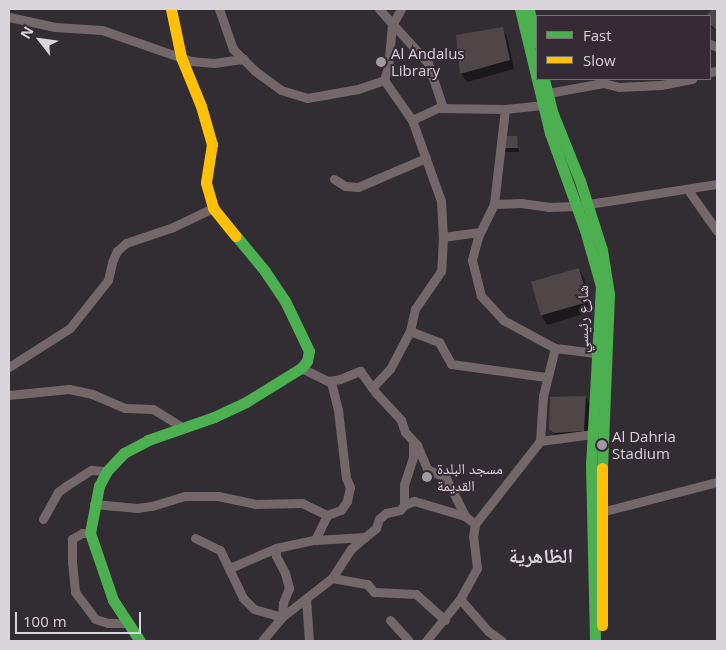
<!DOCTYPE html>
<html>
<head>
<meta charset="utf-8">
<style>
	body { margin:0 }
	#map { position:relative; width:726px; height:650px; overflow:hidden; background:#322d33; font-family:"Open Sans","Noto Naskh Arabic",sans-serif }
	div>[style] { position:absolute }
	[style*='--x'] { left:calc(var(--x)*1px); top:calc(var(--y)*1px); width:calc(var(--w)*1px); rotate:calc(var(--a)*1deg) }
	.shadow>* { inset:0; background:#0007 }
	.building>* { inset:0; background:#4f4647; transform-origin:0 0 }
	.street>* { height:9px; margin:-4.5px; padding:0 4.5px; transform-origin:4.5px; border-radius:4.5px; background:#73676a }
	.fast>* { height:11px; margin:-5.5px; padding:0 5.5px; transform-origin:5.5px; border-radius:5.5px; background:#4caf50 }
	.slow>* { height:11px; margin:-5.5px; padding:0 5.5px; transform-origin:5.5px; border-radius:5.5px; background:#ffc107 }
	.dots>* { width:14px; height:14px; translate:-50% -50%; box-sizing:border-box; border:2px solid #342b35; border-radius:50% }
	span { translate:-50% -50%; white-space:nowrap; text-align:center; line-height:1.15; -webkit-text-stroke:4px #342b35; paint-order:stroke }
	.poi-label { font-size:15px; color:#dad4db }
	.left { translate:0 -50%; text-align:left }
	.street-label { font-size:15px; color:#dad4db }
	.district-label { font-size:20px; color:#dad4db; font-weight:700 }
	.frame { position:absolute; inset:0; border:10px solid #dad4db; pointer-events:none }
	.legend { position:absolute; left:536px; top:15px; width:175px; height:65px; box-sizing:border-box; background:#342b35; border:1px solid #766f77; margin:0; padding:6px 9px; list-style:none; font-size:15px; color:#dad4db }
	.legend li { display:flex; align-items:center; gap:10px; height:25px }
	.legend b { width:25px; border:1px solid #766f77 }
	.north { position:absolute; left:15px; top:15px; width:50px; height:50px; -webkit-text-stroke:4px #342b35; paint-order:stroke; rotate:300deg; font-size:14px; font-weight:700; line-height:20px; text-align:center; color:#dad4db }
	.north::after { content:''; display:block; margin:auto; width:18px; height:22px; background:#dad4db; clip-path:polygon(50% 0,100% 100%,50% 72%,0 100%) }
	.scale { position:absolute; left:15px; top:612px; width:126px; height:22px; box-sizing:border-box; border:2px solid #dad4db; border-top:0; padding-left:6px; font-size:15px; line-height:18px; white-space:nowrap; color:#dad4db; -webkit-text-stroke:4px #342b35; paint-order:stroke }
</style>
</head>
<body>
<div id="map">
	<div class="shadow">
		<i style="clip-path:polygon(714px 9px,717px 12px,717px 32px,710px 25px,710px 16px,707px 16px)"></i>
		<i style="clip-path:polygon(502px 28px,507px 37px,514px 69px,467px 82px,461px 74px)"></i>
		<i style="clip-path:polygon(516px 137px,519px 152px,504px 152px,502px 148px)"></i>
		<i style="clip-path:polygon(579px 269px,584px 278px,593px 311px,547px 325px,542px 316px,532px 284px)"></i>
		<i style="clip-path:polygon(586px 397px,591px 406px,588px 440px,560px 441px,550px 429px)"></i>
	</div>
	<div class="building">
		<i style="clip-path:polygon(712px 9px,717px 11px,717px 31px,710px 24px,710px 16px,706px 16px)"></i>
		<i style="clip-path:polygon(503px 27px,510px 60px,460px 74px,456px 35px)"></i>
		<i style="clip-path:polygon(502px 136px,517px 136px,518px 148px,500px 148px)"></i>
		<i style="left:579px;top:268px;width:35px;height:50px;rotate:74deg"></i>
		<i style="clip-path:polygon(586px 396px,584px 431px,554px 433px,549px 429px,550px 397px)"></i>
	</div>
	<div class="street">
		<i style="--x:219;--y:9;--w:42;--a:70.7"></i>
		<i style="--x:233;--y:49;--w:31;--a:45"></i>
		<i style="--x:255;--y:71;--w:32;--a:36"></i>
		<i style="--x:281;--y:90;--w:27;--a:17"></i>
		<i style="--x:307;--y:98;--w:52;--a:-10"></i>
		<i style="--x:358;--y:89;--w:28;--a:-19"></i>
		<i style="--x:379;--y:9;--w:73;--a:47.8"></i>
		<i style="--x:428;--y:63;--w:47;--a:71.6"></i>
		<i style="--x:401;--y:9;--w:18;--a:119"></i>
		<i style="--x:392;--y:25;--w:42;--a:95.4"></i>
		<i style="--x:388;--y:67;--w:14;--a:107"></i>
		<i style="--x:384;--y:80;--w:49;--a:55"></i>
		<i style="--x:412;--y:120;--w:86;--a:70.3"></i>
		<i style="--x:441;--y:201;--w:36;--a:87"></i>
		<i style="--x:443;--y:237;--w:34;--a:93"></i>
		<i style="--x:441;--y:271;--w:46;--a:124.4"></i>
		<i style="--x:415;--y:309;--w:23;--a:103"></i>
		<i style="--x:9;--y:17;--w:47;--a:12.3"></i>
		<i style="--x:55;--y:27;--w:47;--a:3.7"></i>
		<i style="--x:102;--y:30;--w:94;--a:19.2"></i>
		<i style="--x:191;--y:61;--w:23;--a:5"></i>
		<i style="--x:214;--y:63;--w:30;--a:-8"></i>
		<i style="--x:710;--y:44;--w:8;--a:23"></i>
		<i style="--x:710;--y:72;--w:7;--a:-8"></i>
		<i style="--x:548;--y:93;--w:56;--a:-10.3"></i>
		<i style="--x:603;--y:83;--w:16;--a:14"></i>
		<i style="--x:619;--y:87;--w:42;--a:-2.7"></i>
		<i style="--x:661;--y:85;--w:32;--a:-11"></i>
		<i style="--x:505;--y:109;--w:96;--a:96.6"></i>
		<i style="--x:494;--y:204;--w:37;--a:116"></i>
		<i style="--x:478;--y:237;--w:24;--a:105"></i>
		<i style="--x:472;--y:260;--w:37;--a:76"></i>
		<i style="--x:481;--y:296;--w:33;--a:47"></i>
		<i style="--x:503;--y:320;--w:59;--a:28.3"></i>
		<i style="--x:555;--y:348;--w:49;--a:7"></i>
		<i style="--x:412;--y:120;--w:29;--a:-25"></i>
		<i style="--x:438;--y:108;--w:67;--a:0.9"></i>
		<i style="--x:505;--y:109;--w:37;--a:-6"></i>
		<i style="--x:334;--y:179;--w:13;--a:32"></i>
		<i style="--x:345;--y:186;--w:13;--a:4"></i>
		<i style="--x:358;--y:187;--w:74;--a:-23.1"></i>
		<i style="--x:688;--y:190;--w:50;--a:54.7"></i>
		<i style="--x:494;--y:204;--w:27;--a:-2"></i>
		<i style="--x:521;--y:203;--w:27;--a:8"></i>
		<i style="--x:548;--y:207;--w:28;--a:-2"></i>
		<i style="--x:576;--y:206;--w:143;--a:-8.9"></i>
		<i style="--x:443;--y:237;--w:37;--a:-8"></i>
		<i style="--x:9;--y:367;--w:72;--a:-32.6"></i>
		<i style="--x:70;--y:328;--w:61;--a:-51.6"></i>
		<i style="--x:108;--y:280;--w:18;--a:-77"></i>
		<i style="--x:112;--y:262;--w:12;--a:-66"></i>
		<i style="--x:117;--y:251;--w:12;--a:-42"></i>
		<i style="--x:126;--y:243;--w:50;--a:-18.8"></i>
		<i style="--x:173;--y:227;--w:44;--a:-25.4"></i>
		<i style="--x:301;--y:368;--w:30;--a:26"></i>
		<i style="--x:328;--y:381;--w:12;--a:-9"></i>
		<i style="--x:340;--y:379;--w:22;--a:-22"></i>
		<i style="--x:360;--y:371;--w:27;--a:54"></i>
		<i style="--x:376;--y:393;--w:37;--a:47"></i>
		<i style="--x:401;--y:420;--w:13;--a:72"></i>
		<i style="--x:405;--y:432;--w:18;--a:47"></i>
		<i style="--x:417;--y:445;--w:26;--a:67"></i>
		<i style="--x:427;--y:469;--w:21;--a:25"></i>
		<i style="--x:446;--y:478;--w:42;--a:63.4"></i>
		<i style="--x:372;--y:388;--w:26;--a:-47"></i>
		<i style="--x:390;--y:369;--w:43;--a:-62.2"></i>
		<i style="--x:410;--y:331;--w:31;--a:21"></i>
		<i style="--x:439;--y:342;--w:25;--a:61"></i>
		<i style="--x:451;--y:364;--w:96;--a:7.8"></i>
		<i style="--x:9;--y:395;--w:60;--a:-5.7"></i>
		<i style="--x:69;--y:389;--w:24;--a:12"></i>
		<i style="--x:92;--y:394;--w:36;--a:23"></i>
		<i style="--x:125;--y:408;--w:28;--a:2"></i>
		<i style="--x:153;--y:409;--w:34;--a:32"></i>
		<i style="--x:540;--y:441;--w:53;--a:-7.5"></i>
		<i style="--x:94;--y:504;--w:43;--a:5.3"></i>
		<i style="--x:137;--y:508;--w:15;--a:-8"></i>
		<i style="--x:152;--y:506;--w:34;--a:-17"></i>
		<i style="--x:185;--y:496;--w:33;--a:0"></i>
		<i style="--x:218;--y:496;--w:38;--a:12"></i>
		<i style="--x:255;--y:504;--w:47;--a:-1.2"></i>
		<i style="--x:302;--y:503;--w:28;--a:26"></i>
		<i style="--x:327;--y:515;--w:15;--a:-20"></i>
		<i style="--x:341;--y:510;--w:11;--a:-56"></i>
		<i style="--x:347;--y:501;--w:14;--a:-78"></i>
		<i style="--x:350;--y:487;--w:10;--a:-114"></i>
		<i style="--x:346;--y:478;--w:68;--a:-96.7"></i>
		<i style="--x:338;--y:410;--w:30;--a:-104"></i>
		<i style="--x:404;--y:505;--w:20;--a:-90"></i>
		<i style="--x:404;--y:485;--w:29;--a:-72"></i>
		<i style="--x:413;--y:457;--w:15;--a:-90"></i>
		<i style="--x:596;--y:509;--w:6;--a:31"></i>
		<i style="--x:601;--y:512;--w:120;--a:-14.5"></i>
		<i style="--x:43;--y:519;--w:31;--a:-61"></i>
		<i style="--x:58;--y:492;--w:10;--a:-37"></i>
		<i style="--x:66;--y:486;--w:30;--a:-33"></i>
		<i style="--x:91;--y:470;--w:16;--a:4"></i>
		<i style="--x:90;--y:533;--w:8;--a:180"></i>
		<i style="--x:82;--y:533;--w:12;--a:149"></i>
		<i style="--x:72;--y:539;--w:23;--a:90"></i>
		<i style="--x:72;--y:562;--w:30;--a:84"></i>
		<i style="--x:75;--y:592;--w:34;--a:53"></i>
		<i style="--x:95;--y:619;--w:14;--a:17"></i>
		<i style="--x:108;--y:623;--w:21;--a:0"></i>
		<i style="--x:195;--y:538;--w:28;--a:26"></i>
		<i style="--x:220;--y:550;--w:53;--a:64.4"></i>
		<i style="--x:243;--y:598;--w:16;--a:45"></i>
		<i style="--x:254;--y:609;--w:29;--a:16"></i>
		<i style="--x:282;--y:617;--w:31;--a:130"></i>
		<i style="--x:315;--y:540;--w:28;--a:-64"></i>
		<i style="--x:276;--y:548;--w:8;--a:90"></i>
		<i style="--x:276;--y:556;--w:19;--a:62"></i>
		<i style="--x:285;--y:573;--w:16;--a:75"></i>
		<i style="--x:289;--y:588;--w:16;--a:112"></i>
		<i style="--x:283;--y:603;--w:14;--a:94"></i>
		<i style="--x:230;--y:568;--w:50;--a:-23.5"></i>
		<i style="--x:276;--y:548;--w:40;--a:-12"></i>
		<i style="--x:315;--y:540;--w:50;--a:-3.4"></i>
		<i style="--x:365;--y:537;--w:14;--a:-39"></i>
		<i style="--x:376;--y:528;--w:9;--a:-72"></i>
		<i style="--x:379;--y:519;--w:9;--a:-41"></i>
		<i style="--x:386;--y:513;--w:14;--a:-12"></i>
		<i style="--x:400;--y:510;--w:6;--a:-51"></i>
		<i style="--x:404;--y:505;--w:11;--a:-22"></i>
		<i style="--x:414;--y:501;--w:53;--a:16.4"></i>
		<i style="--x:465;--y:516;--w:13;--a:39"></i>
		<i style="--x:332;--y:578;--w:35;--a:-57"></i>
		<i style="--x:351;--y:549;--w:18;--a:-41"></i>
		<i style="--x:306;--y:599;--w:42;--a:85.9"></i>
		<i style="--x:460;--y:599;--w:43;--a:48.8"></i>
		<i style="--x:488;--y:631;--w:17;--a:36"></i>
		<i style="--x:282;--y:617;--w:63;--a:-38"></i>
		<i style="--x:332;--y:578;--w:36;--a:10"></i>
		<i style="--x:367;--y:584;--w:11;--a:49"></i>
		<i style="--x:374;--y:592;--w:42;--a:2.7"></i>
		<i style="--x:416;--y:594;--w:39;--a:42"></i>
		<i style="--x:390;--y:620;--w:28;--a:48"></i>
		<i style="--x:426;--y:641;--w:54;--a:-51"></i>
		<i style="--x:460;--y:599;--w:35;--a:-61"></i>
		<i style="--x:477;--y:568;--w:31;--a:-97"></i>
		<i style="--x:473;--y:537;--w:13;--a:-81"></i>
		<i style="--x:475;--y:524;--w:105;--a:-51.9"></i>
		<i style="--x:540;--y:441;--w:45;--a:-86.2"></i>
		<i style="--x:543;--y:396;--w:49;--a:-76"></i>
	</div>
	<div class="fast">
		<i style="--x:520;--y:9;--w:128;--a:76.4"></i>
		<i style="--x:550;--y:133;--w:103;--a:70.2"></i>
		<i style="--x:585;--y:230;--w:58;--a:74.1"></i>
		<i style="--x:601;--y:286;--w:178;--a:93.2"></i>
		<i style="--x:591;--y:464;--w:177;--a:88.7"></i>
		<i style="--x:529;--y:9;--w:34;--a:80"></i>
		<i style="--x:544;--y:79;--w:36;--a:76"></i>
		<i style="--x:553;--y:114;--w:72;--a:68.1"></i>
		<i style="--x:580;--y:181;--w:72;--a:72.3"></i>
		<i style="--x:602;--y:250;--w:45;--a:81"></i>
		<i style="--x:609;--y:294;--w:174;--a:92.3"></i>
		<i style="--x:140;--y:641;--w:49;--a:-123.4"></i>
		<i style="--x:113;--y:600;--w:71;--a:-108.9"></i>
		<i style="--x:90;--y:533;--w:48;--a:-79.2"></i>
		<i style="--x:99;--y:486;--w:17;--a:-62"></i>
		<i style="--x:107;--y:471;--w:25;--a:-47"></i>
		<i style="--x:124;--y:453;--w:27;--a:-28"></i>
		<i style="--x:148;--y:440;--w:70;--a:-19.2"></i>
		<i style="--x:214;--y:417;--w:35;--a:-25"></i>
		<i style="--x:246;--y:402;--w:65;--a:-31.7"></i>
		<i style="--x:301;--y:368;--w:9;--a:-49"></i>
		<i style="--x:307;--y:361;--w:10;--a:-79"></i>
		<i style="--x:309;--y:351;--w:55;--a:-115.6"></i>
		<i style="--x:285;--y:301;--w:36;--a:-124"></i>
		<i style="--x:265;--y:271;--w:45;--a:-129.6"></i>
	</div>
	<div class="slow">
		<i style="--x:171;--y:9;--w:49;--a:78.2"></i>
		<i style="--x:181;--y:57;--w:53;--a:67.8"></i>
		<i style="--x:201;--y:106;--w:40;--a:74"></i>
		<i style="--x:212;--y:144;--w:39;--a:99"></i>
		<i style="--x:206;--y:183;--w:26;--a:74"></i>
		<i style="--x:213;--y:208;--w:36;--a:51"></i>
		<i style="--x:602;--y:468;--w:157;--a:90"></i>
	</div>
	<div class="dots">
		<i style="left:381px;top:62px;background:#9f9aa0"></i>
		<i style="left:602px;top:445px;background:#9f9aa0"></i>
		<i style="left:427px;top:477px;background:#9f9aa0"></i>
	</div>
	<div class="poi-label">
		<span class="left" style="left:391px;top:62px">Al Andalus<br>Library</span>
		<span class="left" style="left:612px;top:445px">Al Dahria<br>Stadium</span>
		<span class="left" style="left:437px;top:477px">مسجد البلدة<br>القديمة</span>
	</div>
	<div class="street-label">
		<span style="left:583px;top:319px;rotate:-90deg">شارع رئيسي</span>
	</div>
	<div class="district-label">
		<span style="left:541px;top:555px">الظاهرية</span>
	</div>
	<div class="frame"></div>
	<ul class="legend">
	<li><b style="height:6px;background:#4caf50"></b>Fast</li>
	<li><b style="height:6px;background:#ffc107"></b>Slow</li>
	</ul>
	<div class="north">N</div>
	<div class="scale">100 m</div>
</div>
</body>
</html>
